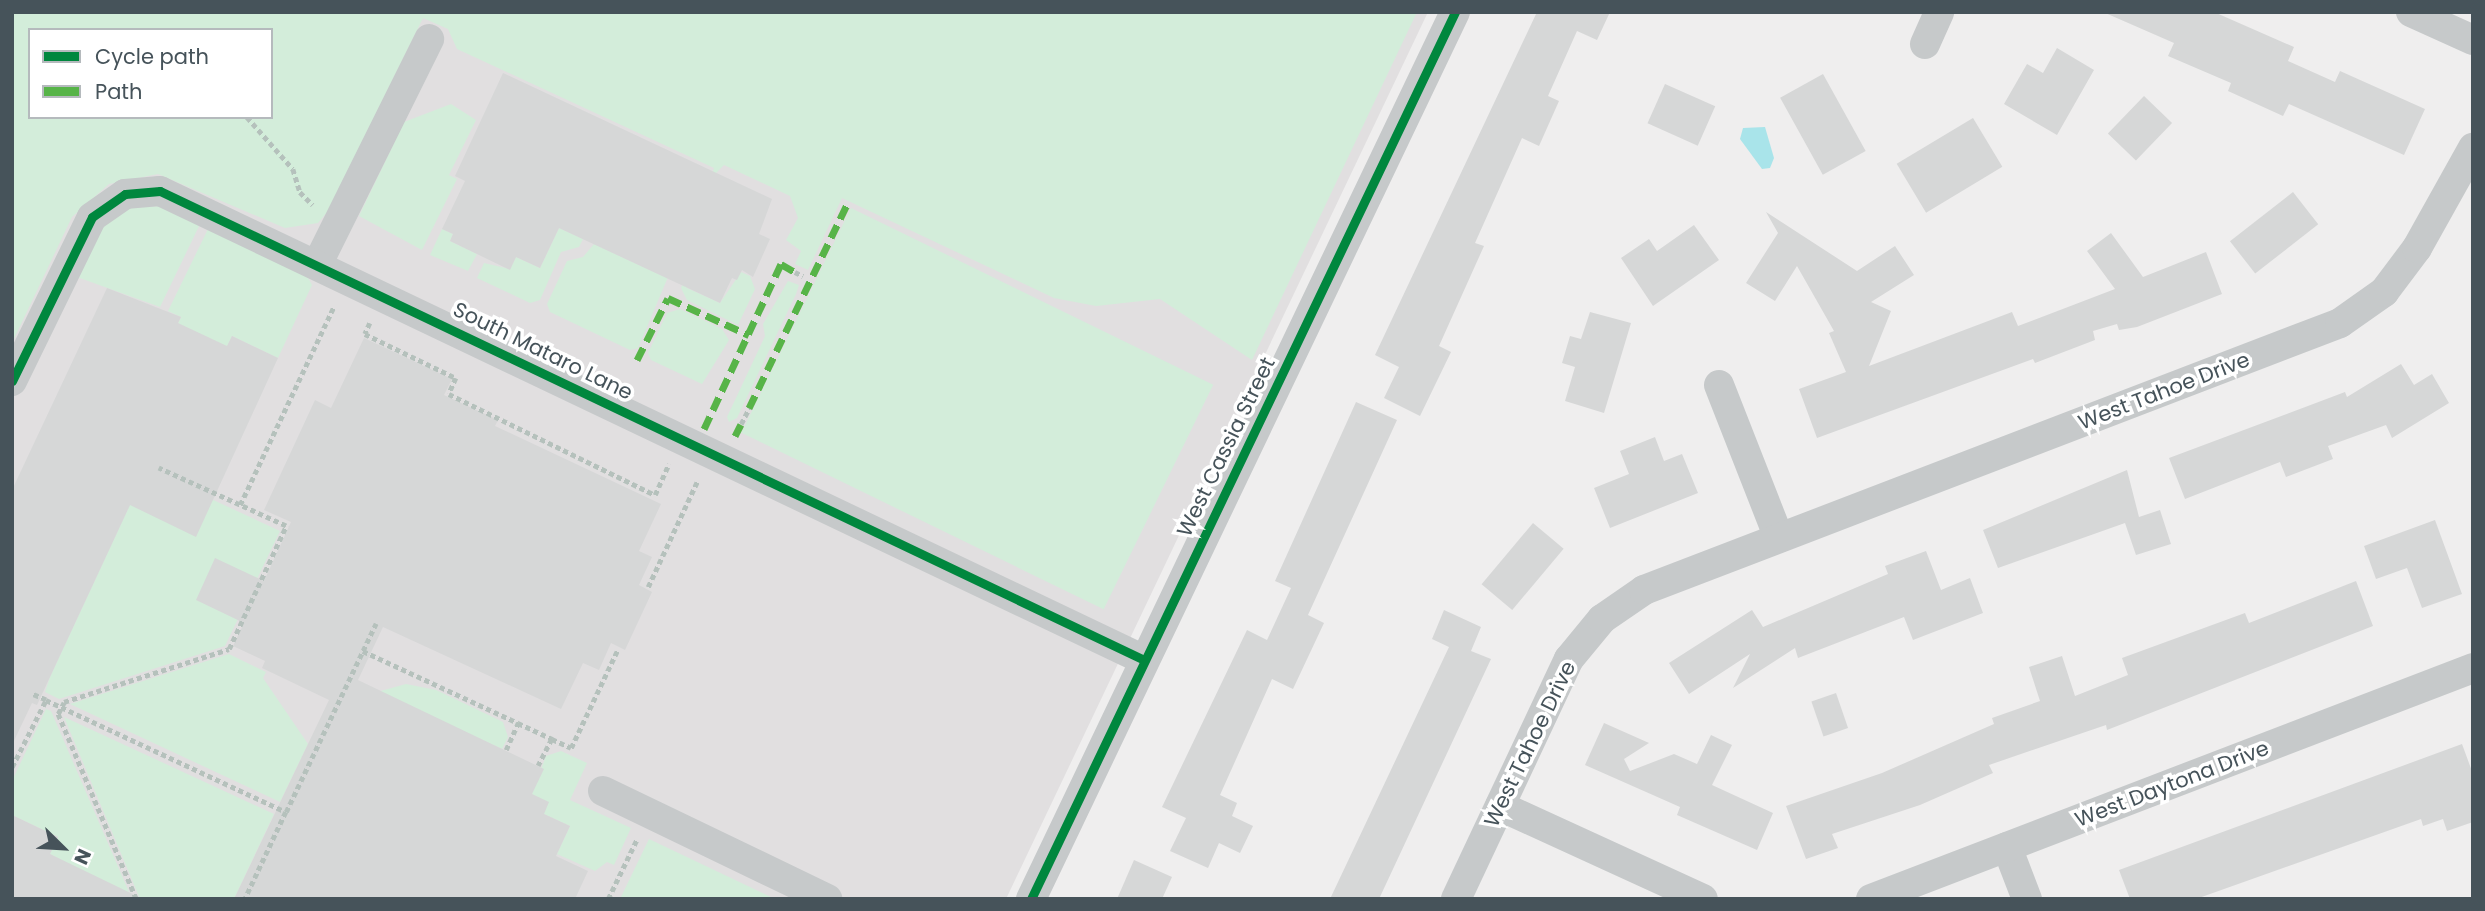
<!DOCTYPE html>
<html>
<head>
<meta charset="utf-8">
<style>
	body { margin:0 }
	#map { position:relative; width:2485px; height:911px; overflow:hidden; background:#efeeee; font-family:Poppins,sans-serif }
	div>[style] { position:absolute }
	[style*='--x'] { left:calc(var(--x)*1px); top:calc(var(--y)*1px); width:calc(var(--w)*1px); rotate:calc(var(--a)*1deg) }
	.education>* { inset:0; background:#e1dfe0 }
	.green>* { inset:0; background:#d3edda; transform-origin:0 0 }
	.water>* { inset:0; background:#a9e4ea }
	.building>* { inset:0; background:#d6d7d7; transform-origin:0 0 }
	.path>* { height:4.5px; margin-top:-2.25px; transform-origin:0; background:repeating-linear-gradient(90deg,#b5c1bc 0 5px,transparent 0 8.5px) }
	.minor>* { height:30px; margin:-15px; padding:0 15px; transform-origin:15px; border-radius:15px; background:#c6c9ca }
	.quiet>* { height:7px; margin-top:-3.5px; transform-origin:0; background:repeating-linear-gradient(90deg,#57b448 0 14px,transparent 0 21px) }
	.cycleway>* { height:9px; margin:-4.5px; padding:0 4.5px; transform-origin:4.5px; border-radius:4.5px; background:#00873e }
	span { translate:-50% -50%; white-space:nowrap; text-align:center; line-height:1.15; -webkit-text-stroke:7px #fff; paint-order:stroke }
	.street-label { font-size:21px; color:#46535a }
	.frame { position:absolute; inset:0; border:14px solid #46535a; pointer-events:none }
	.legend { position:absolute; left:28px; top:28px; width:245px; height:91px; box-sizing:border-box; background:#fff; border:2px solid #b5babd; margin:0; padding:9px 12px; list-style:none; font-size:21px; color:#46535a }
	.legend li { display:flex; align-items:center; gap:14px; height:35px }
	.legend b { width:35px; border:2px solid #b5babd }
	.north { position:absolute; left:28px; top:813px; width:70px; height:70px; -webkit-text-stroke:5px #fff; paint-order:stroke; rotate:114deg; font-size:19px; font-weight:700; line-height:28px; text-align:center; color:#46535a }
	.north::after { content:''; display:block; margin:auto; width:24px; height:32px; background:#46535a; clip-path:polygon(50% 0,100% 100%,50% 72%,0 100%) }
</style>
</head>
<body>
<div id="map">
	<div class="education">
		<i style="clip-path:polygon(evenodd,12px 12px,1428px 12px,1006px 899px,12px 899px,12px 12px,30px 30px,271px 30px,271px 117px,30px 117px,30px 30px)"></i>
	</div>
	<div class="green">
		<i style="clip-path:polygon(evenodd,12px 12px,1417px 12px,1252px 360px,1160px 299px,1096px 306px,1054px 298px,842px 198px,808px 270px,795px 264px,801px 251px,786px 240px,798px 218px,790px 196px,724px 165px,710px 179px,714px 168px,457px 49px,448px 29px,423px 18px,329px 210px,318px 223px,285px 228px,158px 174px,109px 184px,72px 217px,12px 343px,12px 12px,30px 30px,271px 30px,271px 117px,30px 117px,30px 30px)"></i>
		<i style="clip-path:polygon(451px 104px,476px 120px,449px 175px,457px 179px,422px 250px,359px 216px,404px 122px)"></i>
		<i style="clip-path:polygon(161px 206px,201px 222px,160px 307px,77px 277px,100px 230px,113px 218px,129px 208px)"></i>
		<i style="left:851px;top:208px;width:403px;height:250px;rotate:26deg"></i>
		<i style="clip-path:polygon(209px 227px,305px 272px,312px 285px,278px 358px,232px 336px,215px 371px,178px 323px,181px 317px,168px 311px)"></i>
		<i style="clip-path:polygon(559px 228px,583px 239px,579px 247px,561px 252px,540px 300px,530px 303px,477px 278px,484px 263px,510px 269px,516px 257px,540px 268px)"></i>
		<i style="clip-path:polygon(442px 229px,453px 234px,450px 241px,477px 254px,468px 271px,430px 255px)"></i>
		<i style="clip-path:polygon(594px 244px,663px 276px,671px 270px,638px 348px,630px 350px,550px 312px,547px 304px,567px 261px,583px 257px)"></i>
		<i style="clip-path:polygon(741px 272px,750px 276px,755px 289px,738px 325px,687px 300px,681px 288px,686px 277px,687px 288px,720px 303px)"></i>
		<i style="clip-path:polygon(788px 281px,799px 285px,796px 294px,737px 418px,729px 422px,727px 417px,765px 336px,763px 324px)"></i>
		<i style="clip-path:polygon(680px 309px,722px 329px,729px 340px,702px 384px,651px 360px,648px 353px,667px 313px)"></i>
		<i style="clip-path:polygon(153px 472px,280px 531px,225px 646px,59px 699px,45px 692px,50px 677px,139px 485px)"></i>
		<i style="clip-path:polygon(229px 654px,266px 672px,263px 678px,308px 744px,280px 802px,70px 704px)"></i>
		<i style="clip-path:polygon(406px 684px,436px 690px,503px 722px,508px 737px,502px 749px,377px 692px)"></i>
		<i style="clip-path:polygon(46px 709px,51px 711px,132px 899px,50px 854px,58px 837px,12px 815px,12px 781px)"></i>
		<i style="clip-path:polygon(64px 717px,274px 814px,234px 899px,140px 899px)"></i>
		<i style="clip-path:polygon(561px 751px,587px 763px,570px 800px,631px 828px,614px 865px,607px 862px,595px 871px,557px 854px,570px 826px,544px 814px,532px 794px,546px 756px)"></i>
		<i style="clip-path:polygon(649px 839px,775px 899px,620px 899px)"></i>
	</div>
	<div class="water">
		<i style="clip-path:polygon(1765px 127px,1774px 158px,1770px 168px,1762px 169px,1740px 139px,1743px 128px)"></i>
	</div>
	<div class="building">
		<i style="clip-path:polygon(1537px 12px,1610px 12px,1597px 40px,1577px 31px,1548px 96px,1559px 101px,1539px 146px,1522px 138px,1475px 243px,1484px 246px,1439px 346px,1451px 352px,1420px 416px,1384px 398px,1399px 367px,1375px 355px)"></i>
		<i style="clip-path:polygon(2103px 12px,2214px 12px,2294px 47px,2288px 61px,2335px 82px,2340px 71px,2425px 109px,2404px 155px,2289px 104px,2283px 116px,2228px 91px,2231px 83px,2168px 56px,2174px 43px)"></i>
		<i style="clip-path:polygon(2057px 48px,2094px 70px,2057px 135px,2004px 104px,2027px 64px,2043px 73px)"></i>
		<i style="clip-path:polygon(503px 73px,772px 199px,759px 234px,770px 239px,753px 277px,742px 270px,737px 280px,732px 278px,720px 303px,559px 228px,540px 268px,516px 257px,510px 270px,450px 241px,453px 234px,442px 229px,465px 181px,455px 176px)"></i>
		<i style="left:1823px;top:74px;width:88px;height:49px;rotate:61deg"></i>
		<i style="left:1665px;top:84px;width:55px;height:43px;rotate:24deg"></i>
		<i style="left:2144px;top:96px;width:39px;height:52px;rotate:44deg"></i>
		<i style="left:1973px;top:118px;width:57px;height:89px;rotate:59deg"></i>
		<i style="left:2293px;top:192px;width:41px;height:80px;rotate:52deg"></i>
		<i style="clip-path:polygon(1766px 212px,1857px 271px,1895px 246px,1914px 275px,1871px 302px,1891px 311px,1869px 366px,2012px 312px,2018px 326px,2115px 289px,2087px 251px,2111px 233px,2143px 277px,2206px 252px,2222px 294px,2137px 327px,2119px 330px,2117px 324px,2093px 331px,2095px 340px,2035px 363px,2033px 359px,1817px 438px,1799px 389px,1846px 372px,1829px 333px,1834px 331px,1797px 266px,1775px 301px,1746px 283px,1778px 233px)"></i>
		<i style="clip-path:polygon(1694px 225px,1719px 260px,1653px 306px,1621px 258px,1649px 239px,1657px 251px)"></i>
		<i style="clip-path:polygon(107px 288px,181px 317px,178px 323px,227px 346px,232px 336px,278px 358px,196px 537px,130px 505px,37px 705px,32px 703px,12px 745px,12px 490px)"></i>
		<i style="clip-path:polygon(1590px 312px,1631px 323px,1604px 413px,1565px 401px,1575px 367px,1562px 363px,1570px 336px,1581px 339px)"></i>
		<i style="clip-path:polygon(364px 338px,452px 379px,444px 395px,498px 420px,495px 426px,661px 504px,639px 551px,652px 557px,639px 585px,652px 592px,625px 650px,611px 643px,599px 670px,583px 663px,561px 709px,383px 627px,358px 680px,544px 769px,532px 794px,549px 802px,544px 814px,570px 826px,556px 856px,588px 871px,575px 899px,234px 899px,329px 700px,262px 668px,265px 661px,233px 646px,244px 623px,196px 600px,215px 558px,264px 581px,291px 522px,264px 510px,315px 400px,331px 408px)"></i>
		<i style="clip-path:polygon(2401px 364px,2414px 385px,2432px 374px,2449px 403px,2392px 438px,2386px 425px,2328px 446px,2333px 459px,2286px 477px,2280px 462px,2185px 499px,2169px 458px,2345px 392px,2347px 397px)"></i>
		<i style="clip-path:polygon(1356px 402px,1397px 420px,1308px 615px,1324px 623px,1293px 689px,1272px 679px,1220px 795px,1237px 803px,1232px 816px,1253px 826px,1240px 853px,1219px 843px,1208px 868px,1170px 851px,1186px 818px,1162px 807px,1247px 630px,1267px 640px,1291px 588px,1275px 581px)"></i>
		<i style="clip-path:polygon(1655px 437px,1664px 461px,1682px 454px,1698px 493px,1610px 528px,1594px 488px,1629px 474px,1620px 451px)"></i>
		<i style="clip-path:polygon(2127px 470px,2139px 517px,2160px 510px,2171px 544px,2136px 555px,2125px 523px,1998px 568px,1983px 530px)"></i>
		<i style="clip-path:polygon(2435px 520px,2462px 594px,2422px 608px,2407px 568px,2376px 579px,2364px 546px)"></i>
		<i style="left:1533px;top:523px;width:40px;height:80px;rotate:40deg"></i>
		<i style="clip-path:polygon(1926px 551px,1941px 590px,1970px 578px,1983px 613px,1913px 640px,1904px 617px,1798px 658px,1795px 648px,1733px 688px,1750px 654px,1689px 694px,1669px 663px,1752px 610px,1763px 627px,1888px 574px,1885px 566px)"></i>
		<i style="clip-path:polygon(2356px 581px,2373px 626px,2107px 730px,2106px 725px,1989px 765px,1993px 773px,1920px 805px,1832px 834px,1838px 848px,1806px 859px,1786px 806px,1882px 773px,1994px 724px,1992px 718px,2040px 701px,2029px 667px,2062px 656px,2075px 696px,2128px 675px,2122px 658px,2245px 613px,2249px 623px)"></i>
		<i style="clip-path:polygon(1444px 610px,1481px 627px,1471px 651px,1491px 659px,1379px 899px,1330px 899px,1449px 647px,1432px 639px)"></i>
		<i style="left:1836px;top:693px;width:37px;height:26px;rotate:71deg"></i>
		<i style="clip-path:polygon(1604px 723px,1649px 743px,1624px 759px,1630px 771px,1674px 754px,1697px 764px,1711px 735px,1732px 745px,1712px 785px,1773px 813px,1757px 850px,1677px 815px,1680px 807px,1585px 765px)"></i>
		<i style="clip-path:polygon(2462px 744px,2473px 774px,2473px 822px,2447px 831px,2443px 819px,2423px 826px,2421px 819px,2196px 899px,2130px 899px,2119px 870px)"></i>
		<i style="clip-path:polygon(12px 815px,58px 837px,50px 854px,143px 899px,12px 899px)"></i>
		<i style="clip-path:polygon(1134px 860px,1172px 877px,1162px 899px,1117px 899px)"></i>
	</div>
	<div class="path">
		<i style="--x:247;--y:117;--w:69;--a:48.5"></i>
		<i style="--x:293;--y:169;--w:24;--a:73"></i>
		<i style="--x:300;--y:192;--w:18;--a:45"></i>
		<i style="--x:795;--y:272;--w:9;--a:27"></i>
		<i style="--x:370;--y:323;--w:12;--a:114"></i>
		<i style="--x:365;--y:334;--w:101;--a:25.8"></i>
		<i style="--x:456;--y:378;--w:17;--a:114"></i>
		<i style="--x:449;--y:394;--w:229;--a:26.1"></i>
		<i style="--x:655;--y:495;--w:34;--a:-66"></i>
		<i style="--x:741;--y:424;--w:18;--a:-63"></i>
		<i style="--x:240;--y:505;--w:220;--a:-64.7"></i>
		<i style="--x:648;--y:587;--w:118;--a:-65"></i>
		<i style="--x:363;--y:651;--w:171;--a:24.9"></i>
		<i style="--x:46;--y:700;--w:265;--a:25"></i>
		<i style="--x:286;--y:812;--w:96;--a:115.2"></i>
		<i style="--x:552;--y:739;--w:21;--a:25"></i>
		<i style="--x:571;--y:748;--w:110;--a:-64.6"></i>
		<i style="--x:506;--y:750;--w:30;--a:-66"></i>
		<i style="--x:518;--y:723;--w:38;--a:25"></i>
		<i style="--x:552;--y:739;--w:30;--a:117"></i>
		<i style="--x:12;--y:767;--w:75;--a:-63.1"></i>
		<i style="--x:46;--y:700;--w:15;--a:-157"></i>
		<i style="--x:286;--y:812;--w:209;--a:-64.5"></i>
		<i style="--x:136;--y:899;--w:201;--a:-112.9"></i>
		<i style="--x:58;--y:714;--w:13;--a:-63"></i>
		<i style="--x:64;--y:702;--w:173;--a:-17.8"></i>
		<i style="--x:229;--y:649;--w:136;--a:-65.1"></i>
		<i style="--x:286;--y:526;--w:140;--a:-155.5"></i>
		<i style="--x:608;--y:899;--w:67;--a:-64.2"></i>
	</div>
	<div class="minor">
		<i style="--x:2411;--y:12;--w:68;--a:24.3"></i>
		<i style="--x:1925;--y:44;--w:35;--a:-66"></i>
		<i style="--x:318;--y:263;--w:250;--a:-63.6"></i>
		<i style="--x:12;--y:381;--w:182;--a:-64"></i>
		<i style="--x:92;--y:217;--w:40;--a:-34.9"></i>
		<i style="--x:125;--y:194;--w:35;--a:-5"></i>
		<i style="--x:160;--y:191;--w:1088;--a:25.48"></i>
		<i style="--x:1719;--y:385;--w:164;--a:68.6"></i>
		<i style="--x:603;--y:791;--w:249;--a:25.7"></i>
		<i style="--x:1500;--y:806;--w:223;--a:24.6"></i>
		<i style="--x:2007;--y:847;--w:56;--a:69"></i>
		<i style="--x:1031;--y:899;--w:983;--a:-64.45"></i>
		<i style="--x:1456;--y:899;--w:265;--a:-64.8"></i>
		<i style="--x:1569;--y:659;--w:52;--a:-50.5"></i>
		<i style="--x:1602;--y:619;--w:51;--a:-34.6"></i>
		<i style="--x:1644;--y:590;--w:745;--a:-20.99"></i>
		<i style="--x:2340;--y:323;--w:54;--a:-35.2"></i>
		<i style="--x:2384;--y:292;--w:55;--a:-53.1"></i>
		<i style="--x:2417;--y:248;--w:115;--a:-60.8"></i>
		<i style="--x:1871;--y:899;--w:645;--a:-20.99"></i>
	</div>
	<div class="quiet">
		<i style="--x:637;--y:360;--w:69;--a:-63.4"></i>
		<i style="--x:668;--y:298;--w:89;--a:24.6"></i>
		<i style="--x:749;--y:408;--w:229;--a:-64.3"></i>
		<i style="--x:704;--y:429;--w:182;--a:-65"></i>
		<i style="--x:781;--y:264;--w:16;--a:30"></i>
		<i style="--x:735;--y:436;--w:13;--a:-63"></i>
	</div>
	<div class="cycleway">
		<i style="--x:12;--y:381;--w:182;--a:-64"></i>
		<i style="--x:92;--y:217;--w:40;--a:-34.9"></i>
		<i style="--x:125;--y:194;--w:35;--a:-5"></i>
		<i style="--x:160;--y:191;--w:1088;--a:25.48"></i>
		<i style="--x:1031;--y:899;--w:983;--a:-64.45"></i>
	</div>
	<div class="street-label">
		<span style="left:543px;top:351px;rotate:26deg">South Mataro Lane</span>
		<span style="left:2164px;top:391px;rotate:-21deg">West Tahoe Drive</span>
		<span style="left:1226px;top:447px;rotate:-64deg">West Cassia Street</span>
		<span style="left:1530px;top:744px;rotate:-64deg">West Tahoe Drive</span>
		<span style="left:2172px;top:784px;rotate:-21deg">West Daytona Drive</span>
	</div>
	<div class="frame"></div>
	<ul class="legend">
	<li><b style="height:9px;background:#00873e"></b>Cycle path</li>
	<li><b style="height:9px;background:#57b448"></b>Path</li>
	</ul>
	<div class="north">N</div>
</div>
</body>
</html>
